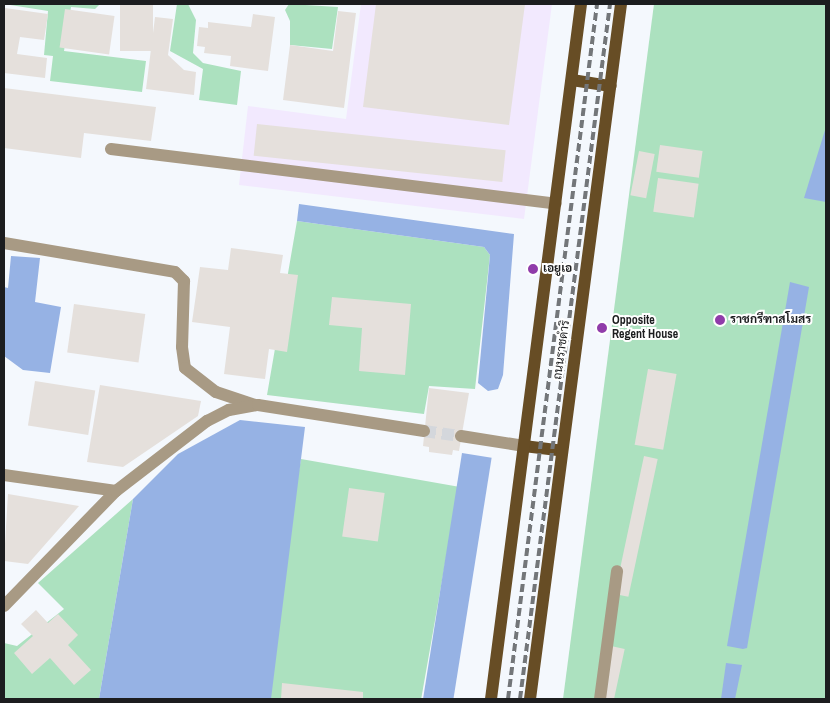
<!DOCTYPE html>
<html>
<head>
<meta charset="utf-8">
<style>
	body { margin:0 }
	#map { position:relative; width:830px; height:703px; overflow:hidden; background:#f4f8fd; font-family:"Archivo Narrow",Sarabun,sans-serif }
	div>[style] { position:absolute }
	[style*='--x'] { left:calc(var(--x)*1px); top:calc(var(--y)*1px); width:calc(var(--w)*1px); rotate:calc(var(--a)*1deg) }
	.commercial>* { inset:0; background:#f2e9fe }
	.green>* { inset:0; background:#ace1bf; transform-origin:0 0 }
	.water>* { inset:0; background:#96b2e4; transform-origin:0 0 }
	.building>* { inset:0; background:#e5e0dc; transform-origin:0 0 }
	.minor-tunnel>* { height:12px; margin-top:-6px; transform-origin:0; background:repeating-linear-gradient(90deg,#d4d7dc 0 12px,transparent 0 18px) }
	.minor>* { height:12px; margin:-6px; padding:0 6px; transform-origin:6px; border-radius:6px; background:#a89a84 }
	.major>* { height:12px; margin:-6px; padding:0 6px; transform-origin:6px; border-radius:6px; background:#674d25 }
	.rail>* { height:4px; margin-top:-2px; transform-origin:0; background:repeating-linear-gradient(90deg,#737679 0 8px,transparent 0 12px) }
	.dots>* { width:14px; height:14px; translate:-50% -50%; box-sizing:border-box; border:2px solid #fff; border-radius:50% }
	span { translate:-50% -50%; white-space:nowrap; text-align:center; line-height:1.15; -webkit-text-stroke:4px #fff; paint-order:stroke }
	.poi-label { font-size:12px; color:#1c1d1f; font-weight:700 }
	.left { translate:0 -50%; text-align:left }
	.street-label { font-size:12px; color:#1c1d1f }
	.frame { position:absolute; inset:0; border:5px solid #1c1d1f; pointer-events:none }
</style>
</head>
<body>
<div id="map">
	<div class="commercial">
		<i style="clip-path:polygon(361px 4px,552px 4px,524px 219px,239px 185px,248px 106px,346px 119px)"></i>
	</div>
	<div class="green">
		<i style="clip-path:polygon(4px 4px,100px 4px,95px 9px,71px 7px,64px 51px,146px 61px,142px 92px,50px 81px,53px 56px,44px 55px,48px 11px)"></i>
		<i style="clip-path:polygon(177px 4px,188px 4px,196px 20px,193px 53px,203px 63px,241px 71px,237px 105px,199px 100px,203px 69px,170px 51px)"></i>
		<i style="clip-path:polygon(289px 4px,338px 7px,332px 49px,290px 45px,290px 21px,285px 10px)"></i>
		<i style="clip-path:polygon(654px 4px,826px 4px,826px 699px,563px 699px)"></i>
		<i style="clip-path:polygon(297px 221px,484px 247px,490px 255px,475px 389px,429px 386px,424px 414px,267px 395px)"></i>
		<i style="left:301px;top:459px;width:160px;height:242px;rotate:10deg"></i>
		<i style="clip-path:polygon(133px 499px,99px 699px,4px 699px,4px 643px,17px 646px,64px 609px,38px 583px)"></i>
	</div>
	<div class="water">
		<i style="clip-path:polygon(826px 127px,826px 202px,804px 198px)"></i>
		<i style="clip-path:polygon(299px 204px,514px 234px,503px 375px,498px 389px,488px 391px,478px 383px,490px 255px,484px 247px,297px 221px)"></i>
		<i style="clip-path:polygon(11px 256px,40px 258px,35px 302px,61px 307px,50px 373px,23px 370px,4px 356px,4px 287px,8px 288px)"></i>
		<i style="clip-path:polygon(790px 282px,809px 287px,747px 648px,743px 649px,727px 646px)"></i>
		<i style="clip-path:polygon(240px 420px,305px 427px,271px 699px,99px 699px,133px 499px,178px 454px)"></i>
		<i style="left:462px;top:453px;width:30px;height:248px;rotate:9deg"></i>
		<i style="clip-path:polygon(726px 663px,742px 665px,735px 699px,721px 699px)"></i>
	</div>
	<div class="building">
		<i style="left:120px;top:4px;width:33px;height:47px"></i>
		<i style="clip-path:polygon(376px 4px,525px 4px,509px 125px,363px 107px)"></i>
		<i style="clip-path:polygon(5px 8px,48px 14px,44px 40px,20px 37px,17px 54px,47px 58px,45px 78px,4px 73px)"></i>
		<i style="left:65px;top:9px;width:50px;height:39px;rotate:8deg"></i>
		<i style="clip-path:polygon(338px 11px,356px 13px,344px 108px,283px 100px,290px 45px,333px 51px)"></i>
		<i style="clip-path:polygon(253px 14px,275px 17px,268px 71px,230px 66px,231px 56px,204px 53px,205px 47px,197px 46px,199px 27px,208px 28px,208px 22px,251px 27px)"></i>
		<i style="clip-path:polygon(155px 17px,173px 19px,168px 55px,184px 70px,196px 72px,194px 95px,146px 89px)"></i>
		<i style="clip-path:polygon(4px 88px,156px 107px,151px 141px,84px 133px,81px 158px,4px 148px)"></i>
		<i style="left:257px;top:124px;width:250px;height:32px;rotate:6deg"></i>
		<i style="left:660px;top:145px;width:43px;height:27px;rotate:8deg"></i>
		<i style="left:639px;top:151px;width:16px;height:45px;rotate:11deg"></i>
		<i style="left:658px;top:178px;width:41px;height:34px;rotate:8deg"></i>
		<i style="clip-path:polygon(231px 248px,283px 255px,280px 273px,298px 275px,287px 352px,269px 349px,265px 379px,224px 374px,230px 327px,192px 322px,200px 267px,228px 270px)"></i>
		<i style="clip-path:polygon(332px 297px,411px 304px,405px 375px,359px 371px,362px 328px,329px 325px)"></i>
		<i style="left:74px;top:304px;width:72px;height:49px;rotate:8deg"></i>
		<i style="left:648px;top:369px;width:29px;height:77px;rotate:10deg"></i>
		<i style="left:35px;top:381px;width:61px;height:45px;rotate:9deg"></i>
		<i style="clip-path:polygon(100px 385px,201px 401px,198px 416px,123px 467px,87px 462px)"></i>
		<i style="clip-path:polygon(429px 388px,469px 393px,459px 451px,453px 450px,452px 455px,429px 452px,429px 447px,423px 446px)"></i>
		<i style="left:644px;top:456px;width:14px;height:141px;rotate:12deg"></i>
		<i style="left:349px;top:488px;width:36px;height:49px;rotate:8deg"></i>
		<i style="clip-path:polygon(8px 494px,79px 506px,28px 564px,4px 561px)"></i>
		<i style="clip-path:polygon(36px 610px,48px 623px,58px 614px,78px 635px,68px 645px,91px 670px,74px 685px,50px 658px,32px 674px,14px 653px,33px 636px,21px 624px)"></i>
		<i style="left:611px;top:646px;width:14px;height:53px;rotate:12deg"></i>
		<i style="clip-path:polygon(282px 683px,363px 692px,363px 699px,281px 699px)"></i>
	</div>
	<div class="minor-tunnel">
		<i style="--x:424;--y:431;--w:37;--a:8"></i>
	</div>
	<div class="minor">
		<i style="--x:111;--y:149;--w:448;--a:7"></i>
		<i style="--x:4;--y:243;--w:173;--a:9.6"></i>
		<i style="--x:175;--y:272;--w:13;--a:45"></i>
		<i style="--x:184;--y:281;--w:66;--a:91.7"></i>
		<i style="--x:182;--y:347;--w:21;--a:82"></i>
		<i style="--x:185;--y:368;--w:39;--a:38"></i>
		<i style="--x:216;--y:392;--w:41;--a:18.4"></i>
		<i style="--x:461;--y:436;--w:64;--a:9"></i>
		<i style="--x:4;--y:475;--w:113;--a:8.1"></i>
		<i style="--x:4;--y:606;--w:161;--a:-45.8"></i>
		<i style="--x:116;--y:491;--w:115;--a:-37.6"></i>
		<i style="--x:207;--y:421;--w:25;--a:-27"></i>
		<i style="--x:229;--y:410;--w:29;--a:-10"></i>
		<i style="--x:258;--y:405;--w:168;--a:8.9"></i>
		<i style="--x:600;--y:699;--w:129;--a:-82.4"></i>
	</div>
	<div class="major">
		<i style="--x:572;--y:80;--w:39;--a:9"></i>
		<i style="--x:524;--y:446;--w:38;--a:7"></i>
		<i style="--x:491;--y:699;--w:701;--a:-82.62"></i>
		<i style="--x:530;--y:699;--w:701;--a:-82.54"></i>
	</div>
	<div class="rail">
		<i style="--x:508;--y:699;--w:701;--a:-82.7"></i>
		<i style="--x:520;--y:699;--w:701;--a:-82.62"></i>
	</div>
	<div class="dots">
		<i style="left:533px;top:269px;background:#903caa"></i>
		<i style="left:720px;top:320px;background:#903caa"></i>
		<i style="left:602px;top:328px;background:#903caa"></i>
	</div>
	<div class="poi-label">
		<span class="left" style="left:543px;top:269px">เอยูเอ</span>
		<span class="left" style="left:730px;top:320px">ราชกรีฑาสโมสร</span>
		<span class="left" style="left:612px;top:328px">Opposite<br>Regent House</span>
	</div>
	<div class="street-label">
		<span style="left:562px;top:350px;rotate:-82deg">ถนนราชดำริ</span>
	</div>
	<div class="frame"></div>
</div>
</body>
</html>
